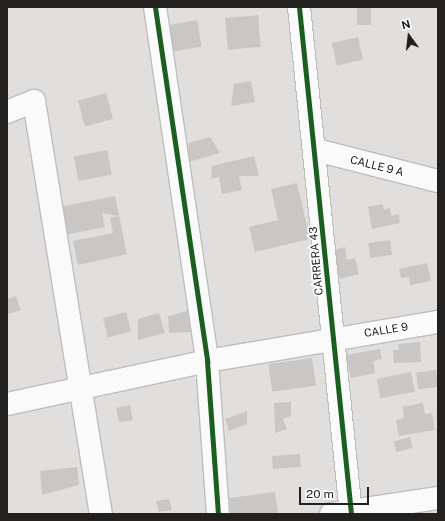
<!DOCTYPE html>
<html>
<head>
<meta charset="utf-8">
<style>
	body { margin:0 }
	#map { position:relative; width:445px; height:521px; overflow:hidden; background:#e1dfdd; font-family:"Public Sans",sans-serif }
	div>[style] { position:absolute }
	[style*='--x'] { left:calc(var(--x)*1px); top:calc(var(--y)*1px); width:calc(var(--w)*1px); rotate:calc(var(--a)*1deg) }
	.building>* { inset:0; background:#c9c7c6; transform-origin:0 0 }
	.roads { filter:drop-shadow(1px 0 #bfbdbc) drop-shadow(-1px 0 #bfbdbc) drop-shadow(0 1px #bfbdbc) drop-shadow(0 -1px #bfbdbc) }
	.minor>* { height:22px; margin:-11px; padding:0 11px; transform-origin:11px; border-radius:11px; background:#fafafa }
	.cycleway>* { height:5px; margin:-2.5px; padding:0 2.5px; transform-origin:2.5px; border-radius:2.5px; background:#1b5e20 }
	span { translate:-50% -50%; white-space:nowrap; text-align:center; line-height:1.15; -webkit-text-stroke:3.5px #fff; paint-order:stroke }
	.street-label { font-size:11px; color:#22211f }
	.frame { position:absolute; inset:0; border:8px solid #22211f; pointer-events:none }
	.north { position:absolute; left:389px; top:16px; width:40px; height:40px; -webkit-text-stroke:3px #fff; paint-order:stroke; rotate:345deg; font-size:11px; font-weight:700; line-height:16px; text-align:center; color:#22211f }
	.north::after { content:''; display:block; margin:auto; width:14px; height:18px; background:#22211f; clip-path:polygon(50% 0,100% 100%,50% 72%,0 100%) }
	.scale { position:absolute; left:299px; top:487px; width:70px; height:18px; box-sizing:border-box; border:2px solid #22211f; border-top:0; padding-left:5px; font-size:12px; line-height:14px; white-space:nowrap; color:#22211f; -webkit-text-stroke:3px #fff; paint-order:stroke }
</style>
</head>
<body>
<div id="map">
	<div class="building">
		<i style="left:357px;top:7px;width:14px;height:18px"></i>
		<i style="left:258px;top:15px;width:32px;height:33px;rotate:85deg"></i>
		<i style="left:197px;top:20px;width:27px;height:34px;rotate:80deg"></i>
		<i style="left:358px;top:37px;width:23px;height:27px;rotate:77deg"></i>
		<i style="clip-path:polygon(251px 81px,255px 102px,231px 106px,234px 84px)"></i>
		<i style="left:106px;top:93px;width:27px;height:29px;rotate:75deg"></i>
		<i style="clip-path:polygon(210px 137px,220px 153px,186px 163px,189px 143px)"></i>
		<i style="left:107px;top:150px;width:25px;height:34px;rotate:79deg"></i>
		<i style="clip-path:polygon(254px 156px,259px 176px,239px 176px,242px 190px,222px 194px,219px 177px,211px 179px,212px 166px)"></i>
		<i style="clip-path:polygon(297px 183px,310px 239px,255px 252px,249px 227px,278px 220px,271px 189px)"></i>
		<i style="clip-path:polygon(115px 196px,127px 254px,78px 265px,73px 241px,113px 233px,110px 218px,118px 216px,102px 213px,105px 227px,65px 235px,59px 207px)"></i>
		<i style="clip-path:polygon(382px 204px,384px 210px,390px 208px,391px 216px,399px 214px,400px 223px,372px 229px,368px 207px)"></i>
		<i style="left:390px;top:240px;width:15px;height:22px;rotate:82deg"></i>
		<i style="clip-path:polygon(345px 247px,347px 260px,355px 258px,359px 274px,340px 279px,333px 250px)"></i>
		<i style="clip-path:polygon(427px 263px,431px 281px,410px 285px,409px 277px,401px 278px,399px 269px)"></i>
		<i style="clip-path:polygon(16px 296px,21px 310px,7px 314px,7px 299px)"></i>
		<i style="clip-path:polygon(191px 310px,192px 332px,169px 333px,168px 316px)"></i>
		<i style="left:126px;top:312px;width:20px;height:24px;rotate:75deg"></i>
		<i style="clip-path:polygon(159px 313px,165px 333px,138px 340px,138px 319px)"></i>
		<i style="clip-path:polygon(420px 342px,421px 362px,394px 363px,393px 350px,399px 350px,398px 344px)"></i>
		<i style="clip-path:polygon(380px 349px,382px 359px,373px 361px,375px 373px,351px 378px,346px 355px)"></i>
		<i style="left:312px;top:358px;width:28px;height:44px;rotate:82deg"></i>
		<i style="left:436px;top:370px;width:17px;height:20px;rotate:83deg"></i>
		<i style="left:411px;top:372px;width:20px;height:35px;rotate:79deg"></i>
		<i style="clip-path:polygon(291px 402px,291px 416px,283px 419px,287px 429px,275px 433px,274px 403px)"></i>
		<i style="clip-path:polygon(423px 403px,425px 414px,432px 413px,435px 430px,399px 436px,396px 420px,404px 418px,402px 407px)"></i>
		<i style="left:130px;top:405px;width:15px;height:14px;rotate:79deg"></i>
		<i style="clip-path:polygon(247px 411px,247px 424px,229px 431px,225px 419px)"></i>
		<i style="left:410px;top:437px;width:11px;height:17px;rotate:75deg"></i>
		<i style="left:300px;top:454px;width:13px;height:28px;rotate:86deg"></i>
		<i style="clip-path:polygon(77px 467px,79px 485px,42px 495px,40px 471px)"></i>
		<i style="clip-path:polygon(275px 492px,278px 514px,231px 514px,229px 498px)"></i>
		<i style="clip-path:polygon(169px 499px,172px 510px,159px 512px,156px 501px)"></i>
	</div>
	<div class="roads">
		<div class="minor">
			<i style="--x:155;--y:7;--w:358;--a:81.6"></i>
			<i style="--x:207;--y:361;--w:153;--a:85.9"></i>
			<i style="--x:299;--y:7;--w:510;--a:84.14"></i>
			<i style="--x:7;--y:112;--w:29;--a:-22"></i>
			<i style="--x:34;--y:101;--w:418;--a:80.8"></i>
			<i style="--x:316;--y:150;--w:126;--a:14.3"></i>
			<i style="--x:7;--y:404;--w:205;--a:-12.1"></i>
			<i style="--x:207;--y:361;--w:234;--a:-9.6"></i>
			<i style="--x:331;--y:514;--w:108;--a:-8.5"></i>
		</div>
	</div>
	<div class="cycleway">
		<i style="--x:155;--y:7;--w:358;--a:81.6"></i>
		<i style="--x:207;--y:361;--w:153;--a:85.9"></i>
		<i style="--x:299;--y:7;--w:510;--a:84.14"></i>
	</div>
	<div class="street-label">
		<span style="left:377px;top:166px;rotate:14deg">CALLE 9 A</span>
		<span style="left:316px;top:261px;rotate:-95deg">CARRERA 43</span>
		<span style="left:386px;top:330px;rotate:-9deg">CALLE 9</span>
	</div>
	<div class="frame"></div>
	<div class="north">N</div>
	<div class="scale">20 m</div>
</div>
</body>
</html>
